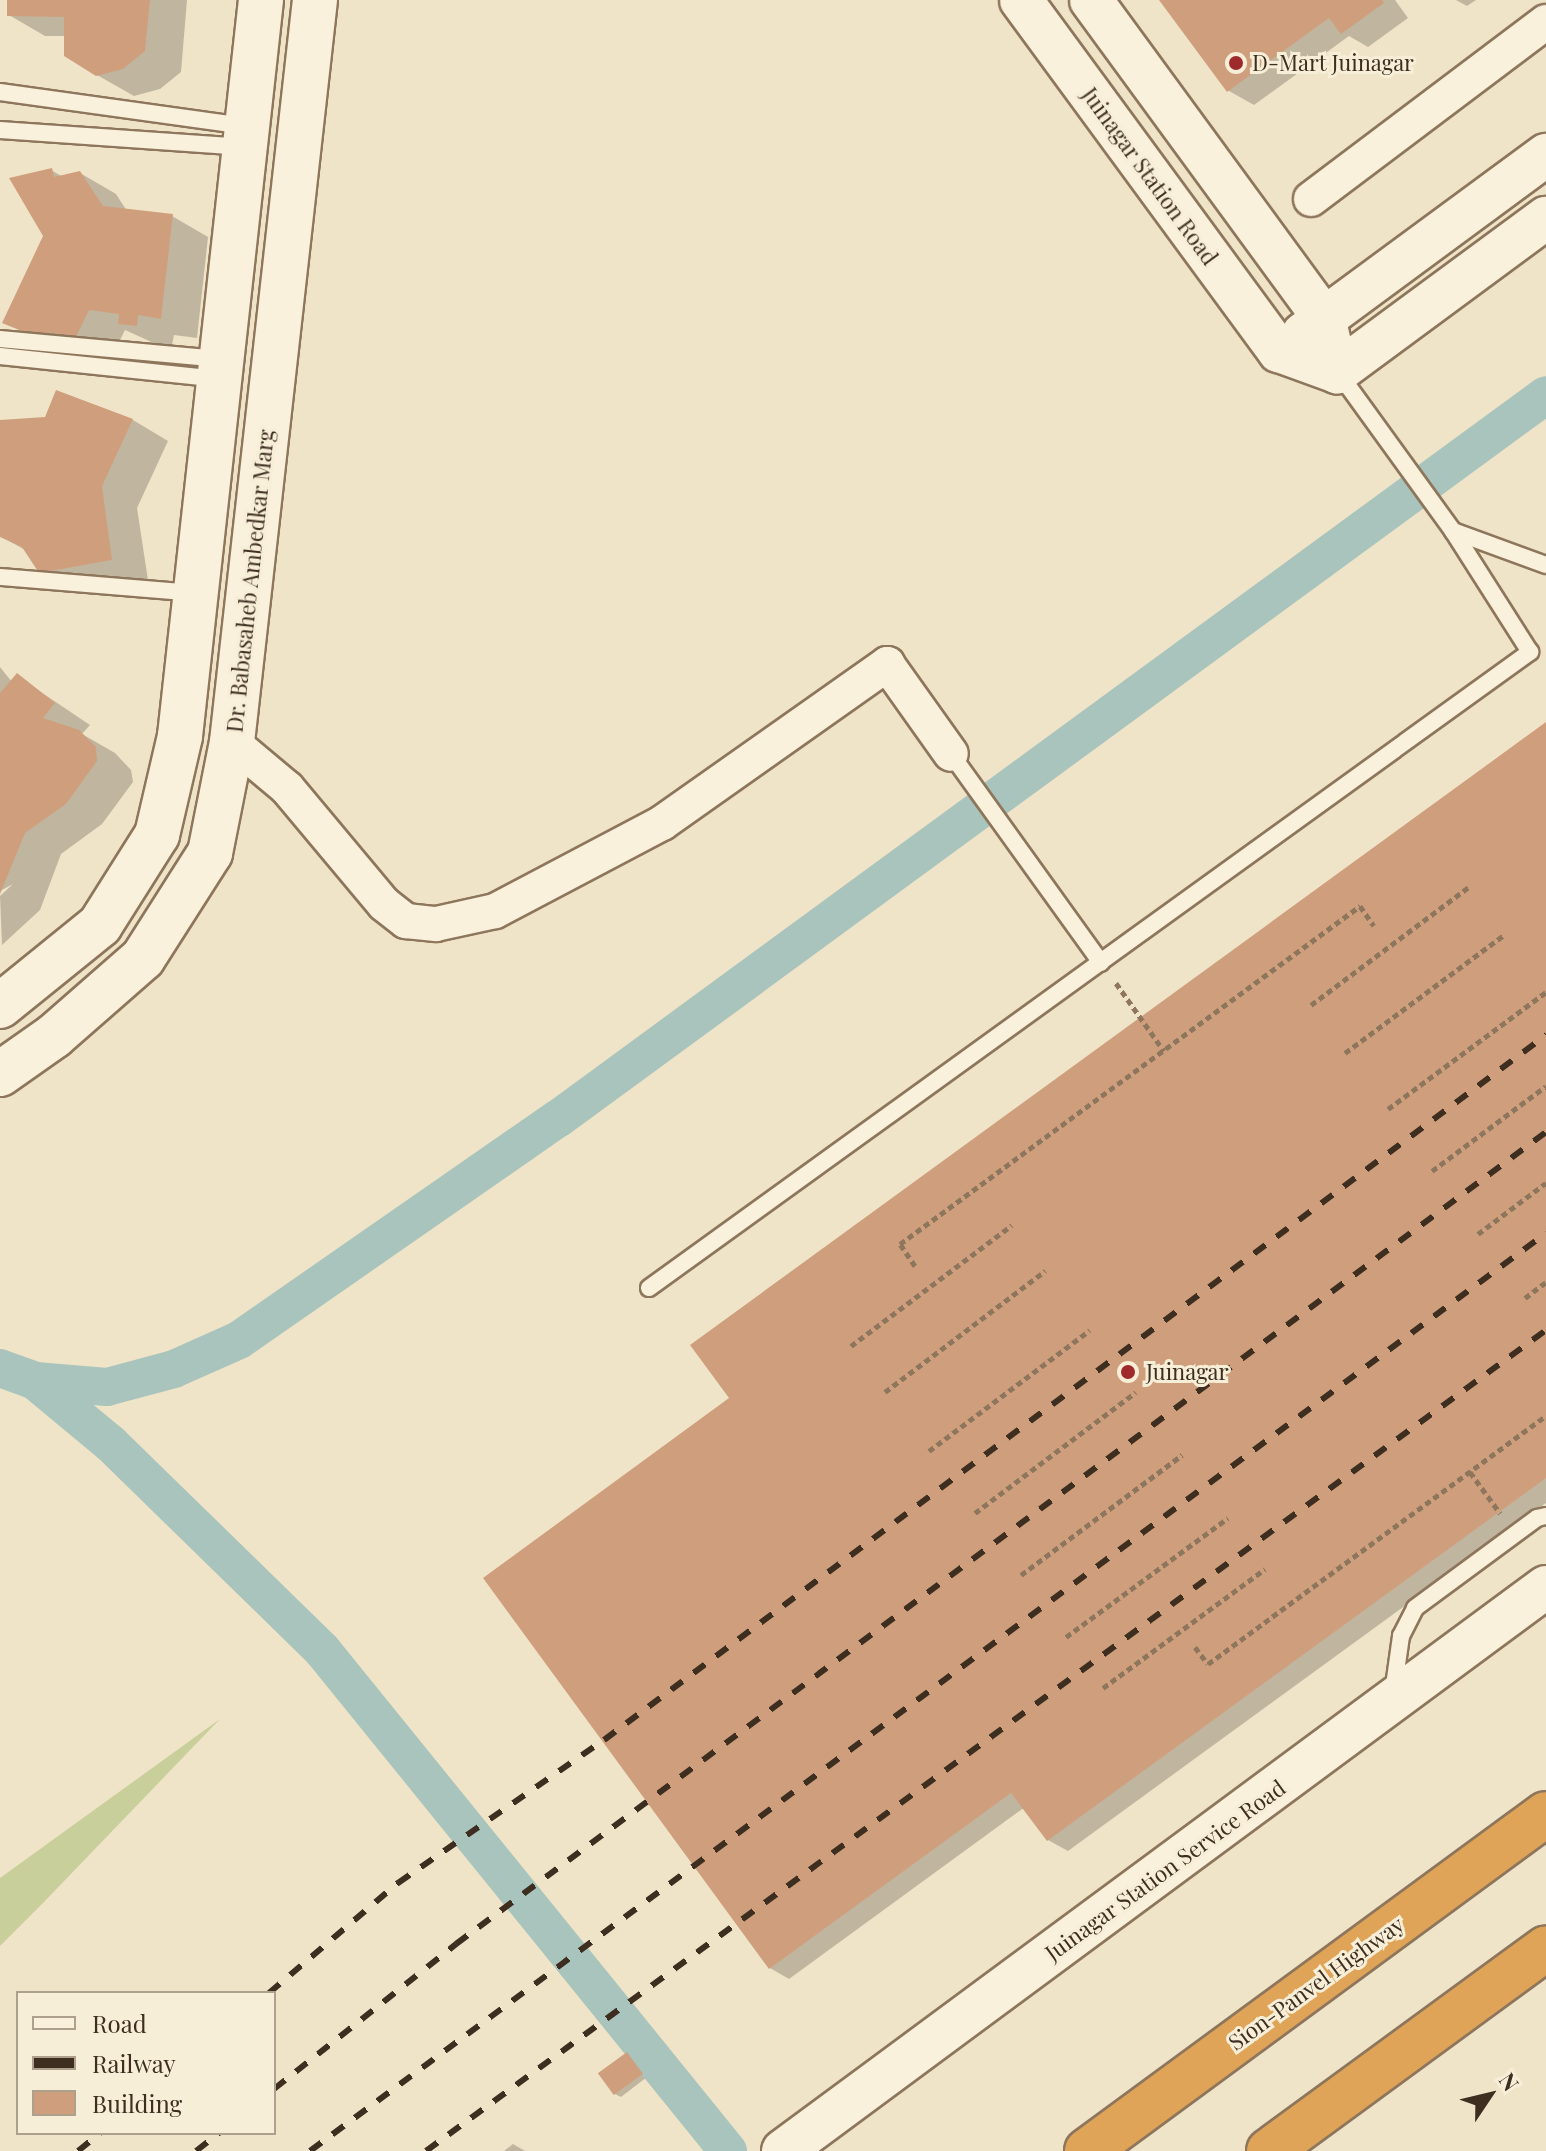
<!DOCTYPE html>
<html>
<head>
<meta charset="utf-8">
<style>
	body { margin:0 }
	#map { position:relative; width:1546px; height:2151px; overflow:hidden; background:#f0e4c8; font-family:"Playfair Display",serif }
	div>[style] { position:absolute }
	[style*='--x'] { left:calc(var(--x)*1px); top:calc(var(--y)*1px); width:calc(var(--w)*1px); rotate:calc(var(--a)*1deg) }
	.green>* { inset:0; background:#c9cf9b }
	.shadow>* { inset:0; background:#0003 }
	.canal>* { height:38px; margin:-19px; padding:0 19px; transform-origin:19px; border-radius:19px; background:#a9c4bc }
	.building>* { inset:0; background:#cf9f7d; transform-origin:0 0 }
	.path>* { height:5px; margin-top:-2.5px; transform-origin:0; background:repeating-linear-gradient(90deg,#8d765c 0 6px,transparent 0 10px) }
	.roads { filter:drop-shadow(2px 0 #8d765c) drop-shadow(-2px 0 #8d765c) drop-shadow(0 2px #8d765c) drop-shadow(0 -2px #8d765c) }
	.service>* { height:16px; margin:-8px; padding:0 8px; transform-origin:8px; border-radius:8px; background:#faf1dc }
	.minor>* { height:34px; margin:-17px; padding:0 17px; transform-origin:17px; border-radius:17px; background:#faf1dc }
	.tertiary>* { height:42px; margin:-21px; padding:0 21px; transform-origin:21px; border-radius:21px; background:#faf1dc }
	.secondary>* { height:44px; margin:-22px; padding:0 22px; transform-origin:22px; border-radius:22px; background:#faf1dc }
	.motorway>* { height:44px; margin:-22px; padding:0 22px; transform-origin:22px; border-radius:22px; background:#e0a458 }
	.rail>* { height:6px; margin-top:-3px; transform-origin:0; background:repeating-linear-gradient(90deg,#3d2e20 0 14px,transparent 0 28px) }
	.dots>* { width:22px; height:22px; translate:-50% -50%; box-sizing:border-box; border:4px solid #f7eed8; border-radius:50% }
	span { translate:-50% -50%; white-space:nowrap; text-align:center; line-height:1.15; -webkit-text-stroke:6px #f7eed8; paint-order:stroke }
	.poi-label { font-size:22px; color:#3d2e20 }
	.left { translate:0 -50%; text-align:left }
	.street-label { font-size:22px; color:#3d2e20 }
	.legend { position:absolute; left:16px; top:1991px; width:260px; height:144px; box-sizing:border-box; background:#f7eed8; border:2px solid #ada18e; margin:0; padding:10px 14px; list-style:none; font-size:24px; color:#3d2e20 }
	.legend li { display:flex; align-items:center; gap:16px; height:40px }
	.legend b { width:40px; border:2px solid #ada18e }
	.north { position:absolute; left:1450px; top:2055px; width:80px; height:80px; -webkit-text-stroke:6px #f7eed8; paint-order:stroke; rotate:55deg; font-size:22px; font-weight:700; line-height:32px; text-align:center; color:#3d2e20 }
	.north::after { content:''; display:block; margin:auto; width:28px; height:36px; background:#3d2e20; clip-path:polygon(50% 0,100% 100%,50% 72%,0 100%) }
</style>
</head>
<body>
<div id="map">
	<div class="green">
		<i style="clip-path:polygon(220px 1719px,43px 1903px,0 1946px,0 1878px)"></i>
	</div>
	<div class="shadow">
		<i style="clip-path:polygon(9px 0,187px 0,181px 72px,160px 89px,134px 96px,97px 75px,66px 36px,45px 36px,9px 15px)"></i>
		<i style="clip-path:polygon(1162px 0,1395px 0,1408px 18px,1368px 47px,1349px 36px,1254px 105px,1229px 91px)"></i>
		<i style="clip-path:polygon(1456px 0,1476px 0,1467px 6px)"></i>
		<i style="clip-path:polygon(51px 170px,63px 177px,80px 173px,116px 194px,127px 211px,172px 216px,208px 237px,197px 338px,174px 335px,172px 345px,156px 344px,125px 330px,109px 362px,87px 351px,76px 357px,5px 322px,45px 236px)"></i>
		<i style="clip-path:polygon(57px 392px,133px 420px,168px 441px,137px 508px,148px 580px,76px 593px,40px 572px,27px 551px,0 536px,0 422px,46px 419px)"></i>
		<i style="clip-path:polygon(0 667px,12px 682px,17px 676px,90px 725px,82px 734px,115px 753px,131px 770px,133px 782px,102px 824px,61px 854px,40px 910px,2px 945px,0 896px,13px 884px,0 891px)"></i>
		<i style="clip-path:polygon(1546px 724px,1546px 1503px,1068px 1851px,1048px 1840px,1025px 1807px,789px 1979px,770px 1968px,732px 1399px)"></i>
		<i style="clip-path:polygon(628px 2055px,647px 2077px,621px 2097px,615px 2094px)"></i>
		<i style="clip-path:polygon(513px 2144px,525px 2151px,504px 2151px)"></i>
	</div>
	<div class="canal">
		<i style="--x:0;--y:1368;--w:37;--a:20"></i>
		<i style="--x:35;--y:1381;--w:72;--a:4.8"></i>
		<i style="--x:107;--y:1387;--w:69;--a:-15"></i>
		<i style="--x:174;--y:1369;--w:71;--a:-24"></i>
		<i style="--x:239;--y:1340;--w:389;--a:-34.8"></i>
		<i style="--x:559;--y:1118;--w:1223;--a:-36.22"></i>
		<i style="--x:35;--y:1381;--w:99;--a:39.7"></i>
		<i style="--x:111;--y:1444;--w:295;--a:44.3"></i>
		<i style="--x:322;--y:1650;--w:645;--a:50.98"></i>
	</div>
	<div class="building">
		<i style="clip-path:polygon(7px 0,150px 0,145px 51px,123px 69px,96px 76px,64px 56px,64px 17px,7px 16px)"></i>
		<i style="clip-path:polygon(1159px 0,1382px 0,1384px 3px,1341px 34px,1329px 18px,1227px 92px)"></i>
		<i style="clip-path:polygon(52px 168px,54px 177px,80px 171px,103px 206px,173px 214px,161px 319px,138px 315px,137px 326px,118px 324px,119px 314px,89px 310px,73px 343px,50px 332px,39px 338px,2px 323px,43px 236px,9px 178px)"></i>
		<i style="clip-path:polygon(56px 390px,133px 419px,102px 486px,112px 560px,39px 573px,22px 547px,0 537px,0 420px,45px 417px)"></i>
		<i style="clip-path:polygon(17px 673px,55px 703px,43px 718px,79px 730px,96px 747px,97px 761px,66px 804px,25px 833px,0 894px,0 693px)"></i>
		<i style="clip-path:polygon(1546px 722px,1546px 1478px,1047px 1841px,1011px 1793px,769px 1969px,483px 1578px,729px 1398px,690px 1345px)"></i>
		<i style="left:627px;top:2052px;width:27px;height:36px;rotate:54deg"></i>
	</div>
	<div class="path">
		<i style="--x:1116;--y:983;--w:83;--a:54.8"></i>
		<i style="--x:1311;--y:1005;--w:197;--a:-36.8"></i>
		<i style="--x:1345;--y:1053;--w:198;--a:-36.6"></i>
		<i style="--x:1388;--y:1109;--w:197;--a:-36.5"></i>
		<i style="--x:1432;--y:1171;--w:142;--a:-36.7"></i>
		<i style="--x:1478;--y:1234;--w:85;--a:-36.9"></i>
		<i style="--x:915;--y:1266;--w:27;--a:-124"></i>
		<i style="--x:900;--y:1244;--w:571;--a:-36.31"></i>
		<i style="--x:1360;--y:906;--w:24;--a:55"></i>
		<i style="--x:1525;--y:1298;--w:26;--a:-37"></i>
		<i style="--x:851;--y:1346;--w:201;--a:-36.9"></i>
		<i style="--x:885;--y:1392;--w:201;--a:-37.1"></i>
		<i style="--x:929;--y:1451;--w:201;--a:-36.9"></i>
		<i style="--x:1470;--y:1472;--w:51;--a:53.8"></i>
		<i style="--x:975;--y:1513;--w:201;--a:-36.9"></i>
		<i style="--x:1021;--y:1575;--w:201;--a:-36.7"></i>
		<i style="--x:1066;--y:1637;--w:201;--a:-36.3"></i>
		<i style="--x:1195;--y:1647;--w:21;--a:53"></i>
		<i style="--x:1208;--y:1664;--w:419;--a:-36.3"></i>
		<i style="--x:1103;--y:1688;--w:201;--a:-36.3"></i>
	</div>
	<div class="roads">
		<div class="service">
			<i style="--x:0;--y:92;--w:246;--a:7.9"></i>
			<i style="--x:0;--y:130;--w:245;--a:4"></i>
			<i style="--x:0;--y:339;--w:222;--a:5.2"></i>
			<i style="--x:0;--y:356;--w:219;--a:6"></i>
			<i style="--x:1453;--y:531;--w:99;--a:20.1"></i>
			<i style="--x:0;--y:577;--w:195;--a:4.7"></i>
			<i style="--x:951;--y:754;--w:257;--a:54.3"></i>
			<i style="--x:649;--y:1288;--w:1087;--a:-35.83"></i>
			<i style="--x:1530;--y:652;--w:143;--a:-122.5"></i>
			<i style="--x:1453;--y:531;--w:196;--a:-125.9"></i>
			<i style="--x:1393;--y:1693;--w:58;--a:-82"></i>
			<i style="--x:1401;--y:1636;--w:31;--a:-63"></i>
			<i style="--x:1415;--y:1608;--w:152;--a:-36.4"></i>
			<i style="--x:1537;--y:1518;--w:9;--a:-13"></i>
		</div>
		<div class="minor">
			<i style="--x:1311;--y:199;--w:294;--a:-37"></i>
			<i style="--x:232;--y:742;--w:72;--a:39.9"></i>
			<i style="--x:287;--y:788;--w:151;--a:50.1"></i>
			<i style="--x:384;--y:904;--w:28;--a:38"></i>
			<i style="--x:406;--y:921;--w:30;--a:6"></i>
			<i style="--x:436;--y:924;--w:60;--a:-12.4"></i>
			<i style="--x:495;--y:911;--w:189;--a:-27.8"></i>
			<i style="--x:662;--y:823;--w:276;--a:-35.2"></i>
			<i style="--x:887;--y:664;--w:110;--a:54.6"></i>
		</div>
		<div class="tertiary">
			<i style="--x:1021;--y:0;--w:436;--a:53.7"></i>
			<i style="--x:1279;--y:351;--w:62;--a:19.9"></i>
			<i style="--x:1091;--y:0;--w:394;--a:53.8"></i>
			<i style="--x:1324;--y:318;--w:56;--a:76.5"></i>
			<i style="--x:1303;--y:334;--w:302;--a:-36.4"></i>
			<i style="--x:1337;--y:372;--w:260;--a:-36.4"></i>
			<i style="--x:783;--y:2151;--w:949;--a:-36.47"></i>
		</div>
		<div class="secondary">
			<i style="--x:0;--y:1006;--w:129;--a:-39"></i>
			<i style="--x:100;--y:925;--w:107;--a:-57.7"></i>
			<i style="--x:157;--y:835;--w:102;--a:-76.9"></i>
			<i style="--x:180;--y:736;--w:740;--a:-83.72"></i>
			<i style="--x:0;--y:1074;--w:66;--a:-35.1"></i>
			<i style="--x:54;--y:1036;--w:118;--a:-41.2"></i>
			<i style="--x:143;--y:958;--w:125;--a:-57.5"></i>
			<i style="--x:210;--y:853;--w:113;--a:-78.8"></i>
			<i style="--x:232;--y:742;--w:747;--a:-83.62"></i>
		</div>
		<div class="motorway">
			<i style="--x:1087;--y:2151;--w:569;--a:-36.29"></i>
			<i style="--x:1269;--y:2151;--w:343;--a:-36.2"></i>
		</div>
	</div>
	<div class="rail">
		<i style="--x:269;--y:1993;--w:170;--a:-40.5"></i>
		<i style="--x:398;--y:1883;--w:251;--a:-34.8"></i>
		<i style="--x:604;--y:1740;--w:1177;--a:-36.81"></i>
		<i style="--x:274;--y:2089;--w:233;--a:-38.5"></i>
		<i style="--x:456;--y:1944;--w:1359;--a:-36.68"></i>
		<i style="--x:78;--y:2151;--w:28;--a:-39"></i>
		<i style="--x:196;--y:2151;--w:29;--a:-38"></i>
		<i style="--x:310;--y:2151;--w:1540;--a:-36.6"></i>
		<i style="--x:426;--y:2151;--w:1389;--a:-36.24"></i>
	</div>
	<div class="dots">
		<i style="left:1236px;top:63px;background:#9e2a2b"></i>
		<i style="left:1128px;top:1372px;background:#9e2a2b"></i>
	</div>
	<div class="poi-label">
		<span class="left" style="left:1252px;top:63px">D-Mart Juinagar</span>
		<span class="left" style="left:1146px;top:1372px">Juinagar</span>
	</div>
	<div class="street-label">
		<span style="left:1150px;top:176px;rotate:54deg">Juinagar Station Road</span>
		<span style="left:250px;top:581px;rotate:-84deg">Dr. Babasaheb Ambedkar Marg</span>
		<span style="left:1165px;top:1870px;rotate:-36deg">Juinagar Station Service Road</span>
		<span style="left:1316px;top:1983px;rotate:-36deg">Sion-Panvel Highway</span>
	</div>
	<ul class="legend">
	<li><b style="height:10px;background:#faf1dc"></b>Road</li>
	<li><b style="height:10px;background:#3d2e20"></b>Railway</li>
	<li><b style="height:22px;background:#cf9f7d"></b>Building</li>
	</ul>
	<div class="north">N</div>
</div>
</body>
</html>
